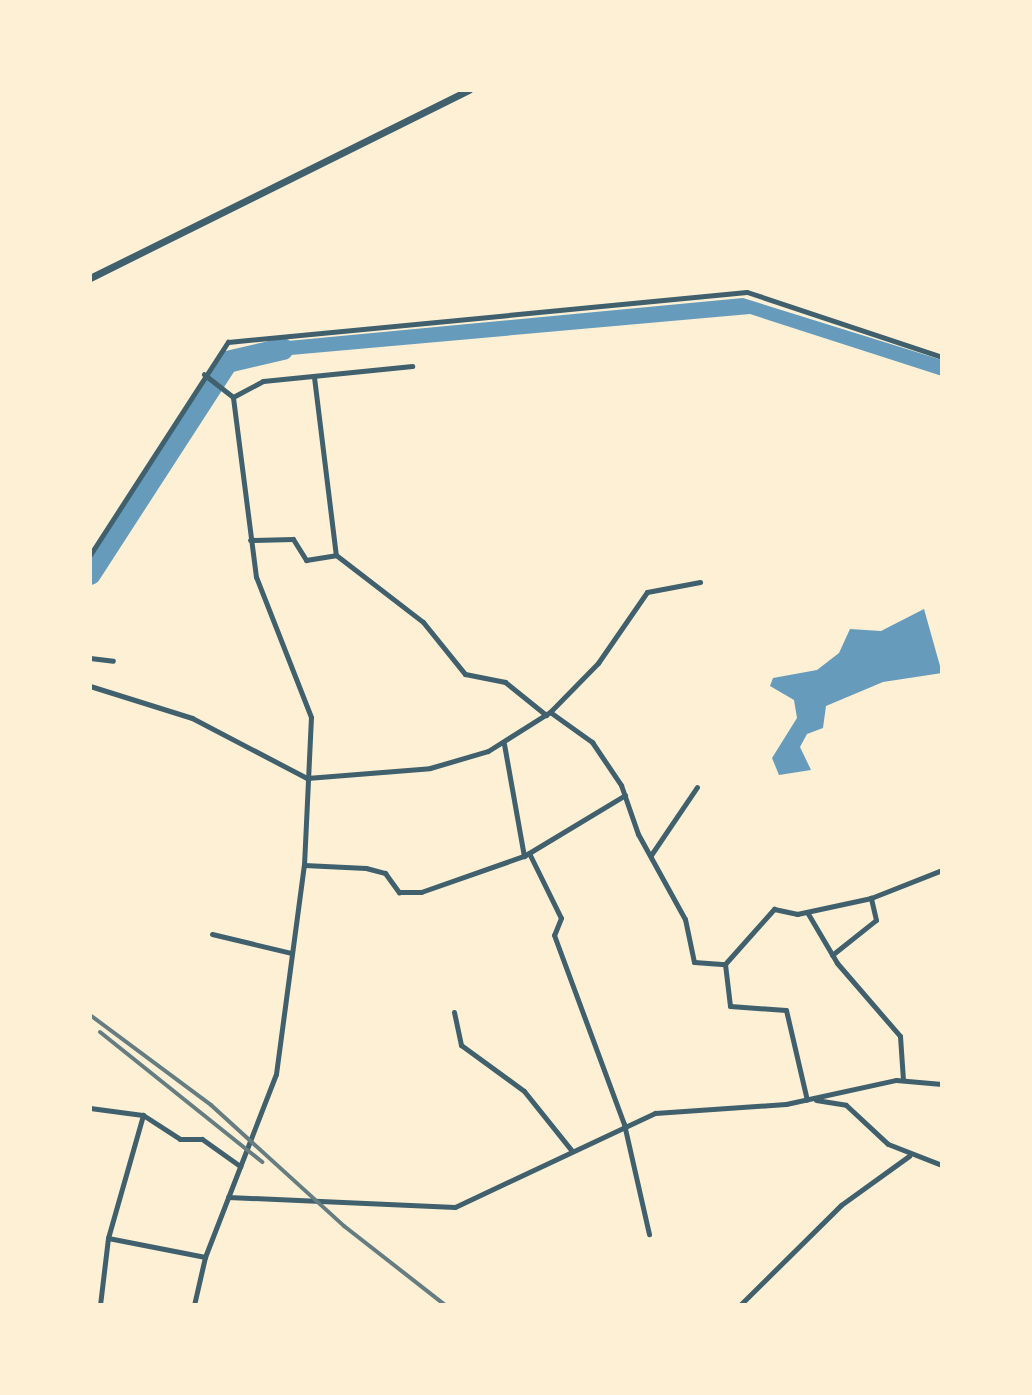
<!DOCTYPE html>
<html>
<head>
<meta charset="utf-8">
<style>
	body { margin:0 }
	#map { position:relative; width:1032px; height:1395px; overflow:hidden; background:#fdf0d5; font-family:"Times New Roman",serif }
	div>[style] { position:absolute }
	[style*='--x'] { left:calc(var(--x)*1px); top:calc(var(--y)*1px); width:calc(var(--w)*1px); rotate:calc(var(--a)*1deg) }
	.water>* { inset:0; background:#669bbc }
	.river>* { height:22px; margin:-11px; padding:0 11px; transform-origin:11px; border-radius:11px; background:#669bbc }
	.minor>* { height:5px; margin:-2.5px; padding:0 2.5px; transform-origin:2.5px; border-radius:2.5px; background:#3f606c }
	.tertiary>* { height:7px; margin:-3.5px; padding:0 3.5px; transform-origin:3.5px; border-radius:3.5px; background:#3f606c }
	.rail>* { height:4px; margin:-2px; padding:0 2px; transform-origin:2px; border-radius:2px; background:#657d81 }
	span { translate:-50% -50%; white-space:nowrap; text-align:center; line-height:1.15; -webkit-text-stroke:8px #fdf0d5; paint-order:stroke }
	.frame { position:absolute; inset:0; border:92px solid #fdf0d5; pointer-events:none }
</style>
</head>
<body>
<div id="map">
	<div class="water">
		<i style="clip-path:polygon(743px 298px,942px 360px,942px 376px,750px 314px,257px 358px,256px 344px)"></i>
		<i style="clip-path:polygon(924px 609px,942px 673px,883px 682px,826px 706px,823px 728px,807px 734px,800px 747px,811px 770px,779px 775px,772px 758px,797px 718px,794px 700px,770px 686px,773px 678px,817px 670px,839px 653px,850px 629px,881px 631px)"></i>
	</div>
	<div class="river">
		<i style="--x:90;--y:574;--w:252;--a:-57.1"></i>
		<i style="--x:227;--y:362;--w:57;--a:-13.1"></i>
	</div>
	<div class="minor">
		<i style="--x:314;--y:377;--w:179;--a:83"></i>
		<i style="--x:233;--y:397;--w:34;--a:-28"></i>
		<i style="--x:263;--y:381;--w:150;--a:-5.7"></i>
		<i style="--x:250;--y:540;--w:43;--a:-1.3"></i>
		<i style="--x:293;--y:539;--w:25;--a:58"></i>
		<i style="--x:306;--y:560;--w:30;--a:-9"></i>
		<i style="--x:336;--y:555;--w:110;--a:37.6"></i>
		<i style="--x:423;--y:622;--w:67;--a:51.1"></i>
		<i style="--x:465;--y:674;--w:41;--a:11.3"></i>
		<i style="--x:505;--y:682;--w:53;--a:38.8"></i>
		<i style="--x:90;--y:555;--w:254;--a:-57.1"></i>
		<i style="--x:228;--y:342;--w:521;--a:-5.5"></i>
		<i style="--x:747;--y:292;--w:206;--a:18.4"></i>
		<i style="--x:90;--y:658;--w:23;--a:7"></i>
		<i style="--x:90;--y:686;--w:107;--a:17.4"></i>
		<i style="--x:192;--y:718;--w:130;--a:27.6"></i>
		<i style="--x:307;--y:778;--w:123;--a:-4.6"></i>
		<i style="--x:430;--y:768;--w:60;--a:-16.3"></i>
		<i style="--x:488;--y:751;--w:73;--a:-32.2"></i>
		<i style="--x:550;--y:712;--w:69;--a:-45.6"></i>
		<i style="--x:598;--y:663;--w:86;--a:-55.4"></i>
		<i style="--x:647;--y:592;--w:54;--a:-10.7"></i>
		<i style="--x:550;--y:712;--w:52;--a:35.5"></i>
		<i style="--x:592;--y:742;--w:52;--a:56"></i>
		<i style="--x:621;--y:785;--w:52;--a:70.9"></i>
		<i style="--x:638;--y:834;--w:97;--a:61.1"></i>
		<i style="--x:685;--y:919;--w:44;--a:78.2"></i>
		<i style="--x:694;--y:962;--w:31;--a:4"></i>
		<i style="--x:725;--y:964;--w:42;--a:83.2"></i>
		<i style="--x:730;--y:1006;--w:56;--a:4.1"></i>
		<i style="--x:786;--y:1010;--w:92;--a:76.9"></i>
		<i style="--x:504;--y:744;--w:114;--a:79.9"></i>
		<i style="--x:524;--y:856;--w:118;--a:-31.1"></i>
		<i style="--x:529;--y:853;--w:72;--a:63.8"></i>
		<i style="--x:561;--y:918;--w:18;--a:112"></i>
		<i style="--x:554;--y:935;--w:202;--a:69.7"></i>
		<i style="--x:624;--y:1124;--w:113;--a:77.2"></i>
		<i style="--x:651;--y:855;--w:82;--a:-55.9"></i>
		<i style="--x:304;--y:865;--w:62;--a:2.8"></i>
		<i style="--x:366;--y:868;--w:20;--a:15"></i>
		<i style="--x:385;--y:873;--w:24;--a:54"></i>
		<i style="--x:399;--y:892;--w:22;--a:0"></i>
		<i style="--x:421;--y:892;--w:109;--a:-19.3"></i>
		<i style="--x:807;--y:912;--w:59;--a:59.5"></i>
		<i style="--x:837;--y:963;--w:96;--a:49.2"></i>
		<i style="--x:900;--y:1036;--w:44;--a:86.1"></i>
		<i style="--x:212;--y:934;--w:81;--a:13.5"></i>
		<i style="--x:832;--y:955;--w:56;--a:-38.5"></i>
		<i style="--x:876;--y:920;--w:23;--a:-103"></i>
		<i style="--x:725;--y:964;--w:74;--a:-48.3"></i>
		<i style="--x:774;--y:909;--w:24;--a:12"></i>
		<i style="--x:797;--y:914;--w:76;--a:-12.2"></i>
		<i style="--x:871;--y:898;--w:76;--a:-21.5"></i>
		<i style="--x:454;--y:1012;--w:34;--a:78"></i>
		<i style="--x:461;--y:1045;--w:78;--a:36.1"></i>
		<i style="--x:524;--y:1091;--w:77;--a:51.3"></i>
		<i style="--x:816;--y:1100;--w:30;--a:9"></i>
		<i style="--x:846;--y:1105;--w:57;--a:42.9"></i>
		<i style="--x:888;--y:1144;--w:58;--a:21.3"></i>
		<i style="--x:90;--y:1108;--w:53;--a:7.5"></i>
		<i style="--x:143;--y:1115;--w:44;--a:33"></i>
		<i style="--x:180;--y:1139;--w:22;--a:0"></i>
		<i style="--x:202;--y:1139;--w:47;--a:35.4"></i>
		<i style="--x:228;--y:1197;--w:227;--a:2.5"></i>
		<i style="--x:455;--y:1207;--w:221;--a:-25.2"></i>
		<i style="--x:655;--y:1113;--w:131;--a:-3.9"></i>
		<i style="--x:786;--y:1104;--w:113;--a:-12.3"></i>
		<i style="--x:896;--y:1080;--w:46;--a:5"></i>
		<i style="--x:108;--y:1238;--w:128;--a:-74.1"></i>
		<i style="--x:100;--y:1305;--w:67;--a:-83.2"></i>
		<i style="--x:108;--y:1238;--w:99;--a:11.1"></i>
		<i style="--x:194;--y:1305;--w:49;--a:-77.1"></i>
		<i style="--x:205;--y:1257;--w:196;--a:-68.8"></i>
		<i style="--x:276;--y:1074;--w:211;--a:-82.4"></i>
		<i style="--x:304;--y:865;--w:148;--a:-87.3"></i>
		<i style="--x:311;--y:717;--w:150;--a:-111.4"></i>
		<i style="--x:256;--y:577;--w:181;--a:-97.3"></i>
		<i style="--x:233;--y:397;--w:37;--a:-142"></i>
		<i style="--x:740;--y:1305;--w:142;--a:-44.7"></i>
		<i style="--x:841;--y:1205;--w:84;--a:-35.8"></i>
	</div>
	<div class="tertiary">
		<i style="--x:90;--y:278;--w:423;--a:-26.4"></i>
	</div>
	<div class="rail">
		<i style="--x:90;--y:1015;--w:151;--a:36.6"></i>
		<i style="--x:211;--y:1105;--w:180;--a:42.3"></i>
		<i style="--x:344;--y:1226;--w:128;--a:38"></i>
		<i style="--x:100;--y:1032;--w:208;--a:38.7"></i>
	</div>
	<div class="frame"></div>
</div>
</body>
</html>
